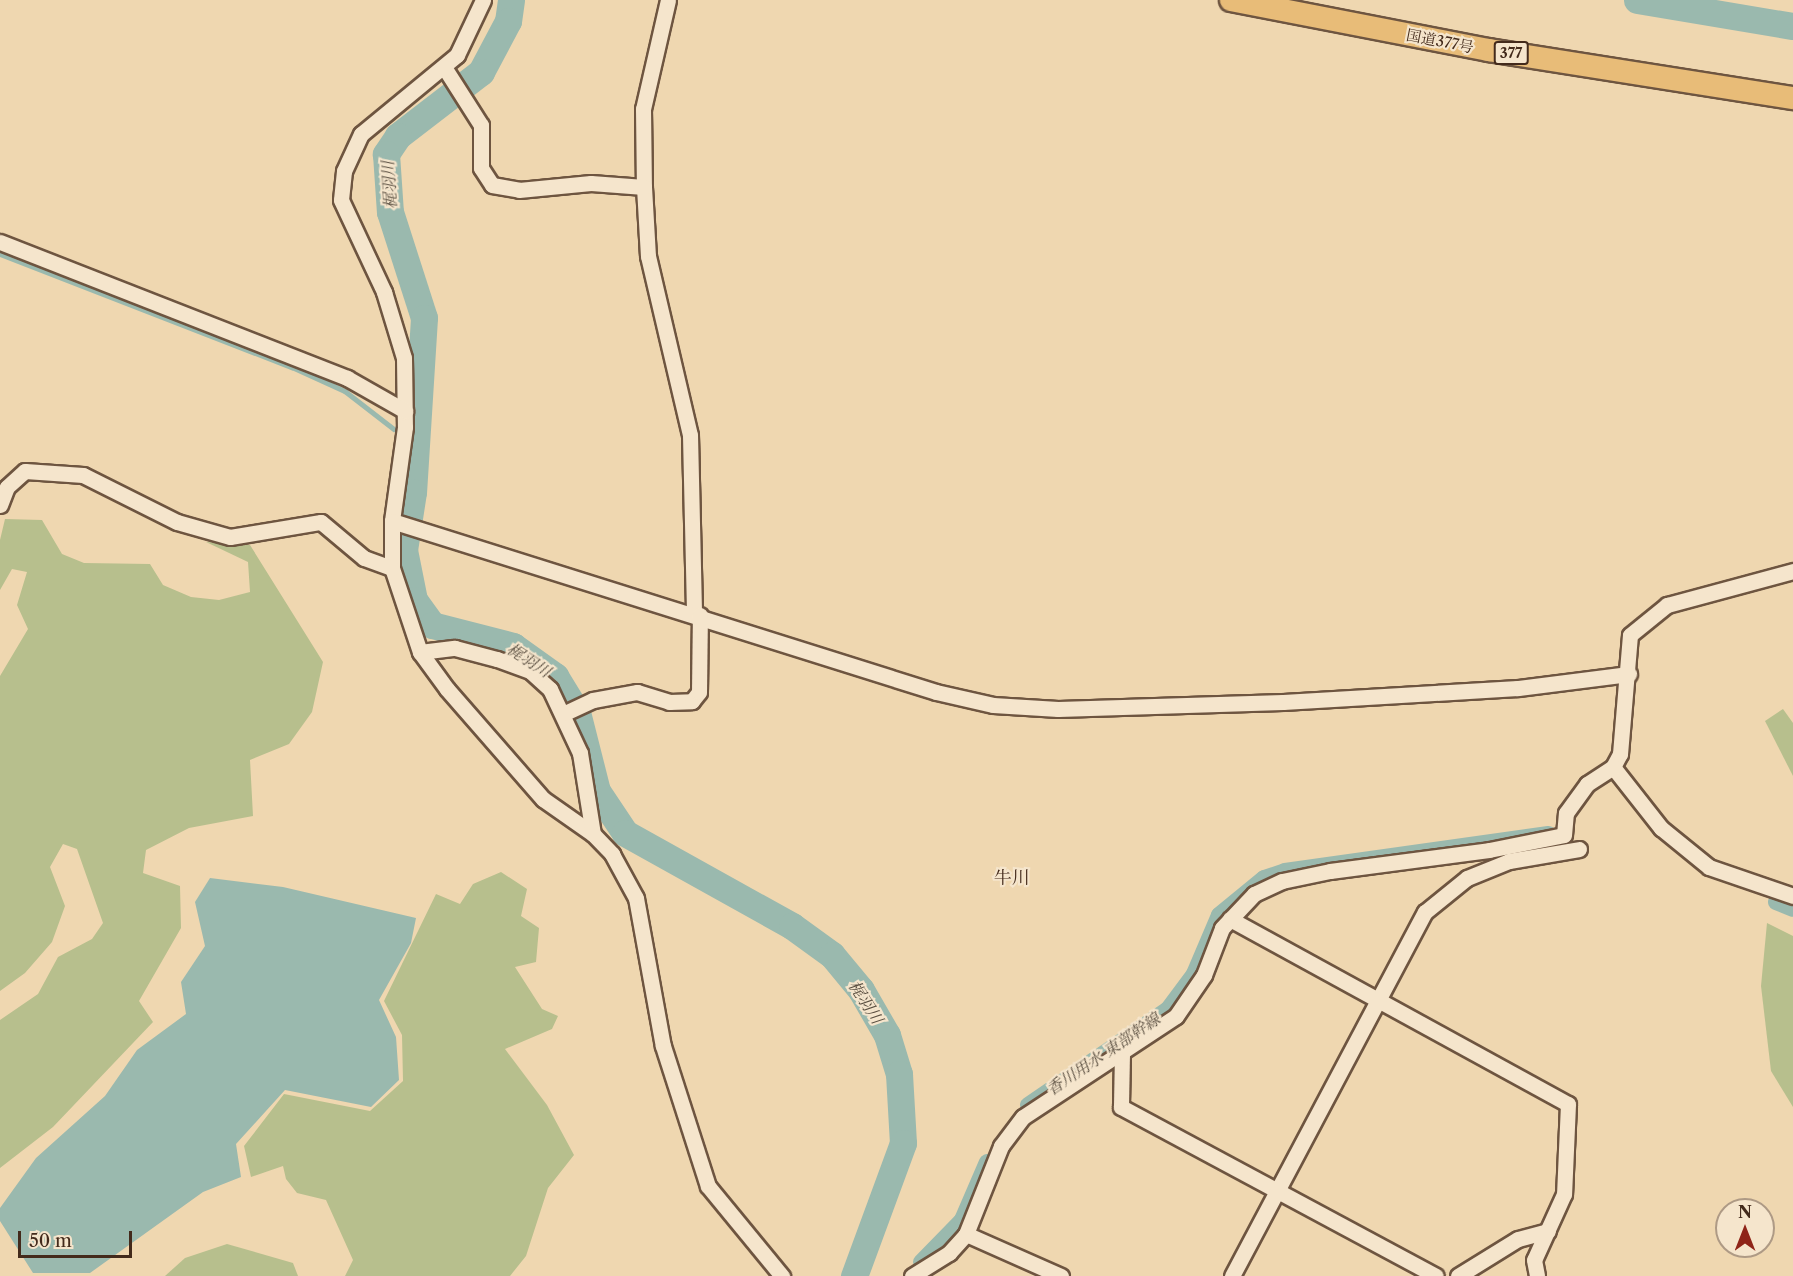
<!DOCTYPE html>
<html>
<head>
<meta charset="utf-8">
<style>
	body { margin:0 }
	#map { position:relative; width:1793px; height:1276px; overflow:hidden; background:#efd7b0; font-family:"Libre Caslon Text","Noto Serif JP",serif }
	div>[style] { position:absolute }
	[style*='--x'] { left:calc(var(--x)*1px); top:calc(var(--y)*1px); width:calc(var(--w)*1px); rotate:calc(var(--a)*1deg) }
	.green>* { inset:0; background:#b7bf8d }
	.water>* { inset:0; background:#9ab9ae }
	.stream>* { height:4.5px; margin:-2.25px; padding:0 2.25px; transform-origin:2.25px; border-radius:2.25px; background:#9ab9ae }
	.canal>* { height:16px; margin:-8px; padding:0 8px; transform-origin:8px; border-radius:8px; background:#9ab9ae }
	.river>* { height:27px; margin:-13.5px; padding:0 13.5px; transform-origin:13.5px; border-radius:13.5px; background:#9ab9ae }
	.roads { filter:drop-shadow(2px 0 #6e5540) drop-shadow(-2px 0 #6e5540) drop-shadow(0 2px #6e5540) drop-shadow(0 -2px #6e5540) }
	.minor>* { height:15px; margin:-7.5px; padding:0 7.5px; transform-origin:7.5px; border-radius:7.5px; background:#f5e5cc }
	.highway>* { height:22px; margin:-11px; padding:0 11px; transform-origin:11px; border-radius:11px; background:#e8bc78 }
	span { translate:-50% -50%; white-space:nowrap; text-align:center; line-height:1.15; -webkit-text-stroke:4.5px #f5e5cc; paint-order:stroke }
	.shield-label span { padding:2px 4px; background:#f5e5cc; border:2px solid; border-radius:4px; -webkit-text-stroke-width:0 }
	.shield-label { font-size:14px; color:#432a1b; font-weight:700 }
	.street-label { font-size:15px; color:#432a1b }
	.water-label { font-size:16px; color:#594e40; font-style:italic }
	.quarter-label { font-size:18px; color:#432a1b }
	.north { position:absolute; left:1715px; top:1198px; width:60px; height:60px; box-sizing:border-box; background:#f5e5cc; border:2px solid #ae9a85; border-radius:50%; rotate:0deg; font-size:16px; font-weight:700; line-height:24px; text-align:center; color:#432a1b }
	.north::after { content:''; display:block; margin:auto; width:21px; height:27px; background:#8f2418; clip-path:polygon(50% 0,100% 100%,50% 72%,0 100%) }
	.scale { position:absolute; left:18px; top:1231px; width:114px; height:27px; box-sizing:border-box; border:3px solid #432a1b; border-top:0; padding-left:8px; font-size:18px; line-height:21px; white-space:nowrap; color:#432a1b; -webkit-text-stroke:4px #f5e5cc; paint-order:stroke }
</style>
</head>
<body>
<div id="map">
	<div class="green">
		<i style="clip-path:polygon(5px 519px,42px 520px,62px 554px,84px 563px,150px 564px,163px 585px,191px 597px,219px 600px,250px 592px,248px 562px,206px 542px,250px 545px,323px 662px,312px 712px,289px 744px,250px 760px,253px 816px,189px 828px,146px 850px,143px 873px,180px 886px,181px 928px,139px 1001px,153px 1022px,53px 1127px,0 1168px,0 1020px,38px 994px,58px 957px,92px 939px,103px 923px,77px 849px,63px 844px,50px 867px,65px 906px,52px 942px,25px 973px,0 991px,0 676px,28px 629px,17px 605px,27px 572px,12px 569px,0 590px,0 540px)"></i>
		<i style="clip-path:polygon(1783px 709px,1793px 723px,1793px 776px,1765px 721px)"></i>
		<i style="clip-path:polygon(501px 872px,527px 889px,521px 916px,539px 928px,536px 962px,515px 967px,542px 1009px,558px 1016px,552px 1029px,505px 1049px,547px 1105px,574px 1155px,548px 1188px,526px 1256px,510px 1276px,345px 1276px,353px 1260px,326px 1200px,297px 1193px,286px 1179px,283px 1166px,251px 1177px,244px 1146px,284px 1094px,370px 1111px,403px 1081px,402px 1035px,384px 1001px,436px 894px,460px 904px,473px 884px)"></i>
		<i style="clip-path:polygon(1767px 923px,1793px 936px,1793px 1107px,1771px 1071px,1761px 986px)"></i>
		<i style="clip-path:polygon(227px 1244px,293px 1263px,298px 1276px,165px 1276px,185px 1258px)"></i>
	</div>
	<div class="water">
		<i style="clip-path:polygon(210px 878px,283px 887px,416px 918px,411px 943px,379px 1000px,396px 1037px,399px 1080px,371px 1107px,285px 1090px,236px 1144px,241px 1177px,203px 1192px,90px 1273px,33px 1273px,0 1221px,0 1208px,36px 1158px,105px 1096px,137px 1050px,186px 1014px,181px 982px,205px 946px,195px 902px)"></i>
	</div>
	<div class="stream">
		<i style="--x:0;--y:254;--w:313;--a:21.2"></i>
		<i style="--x:292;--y:367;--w:58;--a:24.4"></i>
		<i style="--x:345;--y:391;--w:62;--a:37.8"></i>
	</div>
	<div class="canal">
		<i style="--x:1776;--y:902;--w:18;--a:22"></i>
		<i style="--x:1028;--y:1105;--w:170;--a:-34.4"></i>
		<i style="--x:1168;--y:1009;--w:44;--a:-53.4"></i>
		<i style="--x:1194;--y:974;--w:64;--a:-67"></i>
		<i style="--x:1219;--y:915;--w:58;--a:-39.4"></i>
		<i style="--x:1264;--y:878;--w:22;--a:-18"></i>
		<i style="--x:1285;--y:871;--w:266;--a:-8"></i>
		<i style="--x:921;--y:1262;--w:59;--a:-45.7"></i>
		<i style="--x:962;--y:1220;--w:63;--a:-66.7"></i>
	</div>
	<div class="river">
		<i style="--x:511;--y:0;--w:21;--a:98"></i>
		<i style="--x:508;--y:21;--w:58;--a:117.9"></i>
		<i style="--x:481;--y:72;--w:105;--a:142.4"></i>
		<i style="--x:398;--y:136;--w:22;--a:124"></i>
		<i style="--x:386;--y:154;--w:58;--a:86.1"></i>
		<i style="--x:390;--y:212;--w:111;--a:72.2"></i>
		<i style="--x:424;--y:318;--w:174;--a:93.6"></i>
		<i style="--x:413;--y:492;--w:59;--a:98.8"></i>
		<i style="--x:404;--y:550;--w:51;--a:78.7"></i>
		<i style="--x:414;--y:600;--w:31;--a:54"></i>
		<i style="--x:432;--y:625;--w:84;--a:14.5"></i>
		<i style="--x:513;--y:646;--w:52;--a:35.5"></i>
		<i style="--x:555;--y:676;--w:42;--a:58.6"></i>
		<i style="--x:577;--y:712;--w:81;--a:75.8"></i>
		<i style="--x:597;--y:791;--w:50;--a:56.3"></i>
		<i style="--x:625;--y:833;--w:191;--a:29.1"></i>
		<i style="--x:792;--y:926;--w:49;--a:35.9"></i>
		<i style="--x:832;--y:955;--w:45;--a:50.4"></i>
		<i style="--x:861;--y:990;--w:52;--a:60"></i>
		<i style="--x:887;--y:1035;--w:41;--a:72.9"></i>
		<i style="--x:899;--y:1074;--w:69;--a:86.7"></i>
		<i style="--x:903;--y:1143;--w:142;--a:110.2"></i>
		<i style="--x:1637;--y:0;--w:158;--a:9.5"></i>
	</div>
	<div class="roads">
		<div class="minor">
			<i style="--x:483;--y:0;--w:61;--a:115.3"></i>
			<i style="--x:457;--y:55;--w:124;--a:140.5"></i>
			<i style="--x:361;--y:134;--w:41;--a:114.7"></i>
			<i style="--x:344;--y:171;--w:29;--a:96"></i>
			<i style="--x:341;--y:200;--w:102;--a:64.9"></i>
			<i style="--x:384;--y:292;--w:69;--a:73.1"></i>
			<i style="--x:404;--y:358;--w:69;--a:89.2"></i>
			<i style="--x:405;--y:427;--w:95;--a:97.9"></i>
			<i style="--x:392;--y:521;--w:47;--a:90"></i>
			<i style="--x:392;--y:568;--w:89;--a:71.6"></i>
			<i style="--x:420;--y:652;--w:46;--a:53.9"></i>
			<i style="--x:447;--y:689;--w:146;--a:48.9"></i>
			<i style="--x:543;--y:799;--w:61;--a:35"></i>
			<i style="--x:593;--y:834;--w:28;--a:46"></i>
			<i style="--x:612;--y:854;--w:50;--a:61.4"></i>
			<i style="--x:636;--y:898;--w:150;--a:79.7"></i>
			<i style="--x:663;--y:1046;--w:147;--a:72.2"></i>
			<i style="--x:708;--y:1186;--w:117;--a:50.6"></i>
			<i style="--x:668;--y:0;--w:112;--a:102.9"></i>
			<i style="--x:643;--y:109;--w:78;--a:89.3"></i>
			<i style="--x:644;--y:187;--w:69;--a:86.7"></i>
			<i style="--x:648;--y:256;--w:184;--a:76.8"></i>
			<i style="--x:690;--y:435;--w:179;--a:88.7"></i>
			<i style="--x:444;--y:67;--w:69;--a:57.5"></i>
			<i style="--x:481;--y:125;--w:43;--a:90"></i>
			<i style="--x:481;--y:168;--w:20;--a:57"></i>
			<i style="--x:492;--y:185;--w:27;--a:10"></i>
			<i style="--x:519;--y:190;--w:72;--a:-5.6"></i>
			<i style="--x:591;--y:183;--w:53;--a:4.3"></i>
			<i style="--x:0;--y:242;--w:373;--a:21.4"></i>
			<i style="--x:347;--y:378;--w:67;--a:29.6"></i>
			<i style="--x:0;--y:505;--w:19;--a:-69"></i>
			<i style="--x:7;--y:487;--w:24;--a:-42"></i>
			<i style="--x:25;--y:471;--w:58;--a:3.9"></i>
			<i style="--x:83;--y:475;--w:105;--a:26.6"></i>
			<i style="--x:177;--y:522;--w:55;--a:15.8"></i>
			<i style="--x:230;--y:537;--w:92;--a:-9.4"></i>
			<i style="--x:321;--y:522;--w:56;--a:39.9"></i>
			<i style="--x:364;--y:558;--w:30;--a:20"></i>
			<i style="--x:392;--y:521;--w:570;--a:17.45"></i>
			<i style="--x:936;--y:692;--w:58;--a:12.8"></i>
			<i style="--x:993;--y:705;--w:65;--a:3.5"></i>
			<i style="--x:1058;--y:709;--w:225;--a:-1.8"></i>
			<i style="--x:1283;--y:702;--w:235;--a:-3.4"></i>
			<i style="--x:1518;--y:688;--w:112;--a:-7.2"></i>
			<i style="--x:420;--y:652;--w:35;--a:-7"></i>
			<i style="--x:455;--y:648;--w:43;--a:14.7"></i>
			<i style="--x:497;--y:659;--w:35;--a:20"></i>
			<i style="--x:530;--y:671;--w:27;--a:42"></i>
			<i style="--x:550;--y:689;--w:71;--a:64.9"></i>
			<i style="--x:580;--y:753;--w:82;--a:80.9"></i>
			<i style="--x:565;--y:713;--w:31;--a:-25"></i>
			<i style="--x:593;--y:700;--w:45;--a:-10.3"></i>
			<i style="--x:637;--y:692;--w:34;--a:17"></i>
			<i style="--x:669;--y:702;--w:23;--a:-2"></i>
			<i style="--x:692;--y:701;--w:11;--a:-52"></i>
			<i style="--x:699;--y:692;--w:77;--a:-89.3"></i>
			<i style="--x:1613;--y:767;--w:78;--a:51.8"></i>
			<i style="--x:1661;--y:828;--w:62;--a:39.1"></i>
			<i style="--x:1709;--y:867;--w:89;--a:19"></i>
			<i style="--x:1230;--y:919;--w:385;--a:28.7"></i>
			<i style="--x:1568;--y:1104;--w:90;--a:92.5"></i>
			<i style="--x:1564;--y:1194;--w:72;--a:114.4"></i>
			<i style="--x:1534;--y:1260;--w:16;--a:79"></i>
			<i style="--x:1122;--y:1053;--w:54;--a:91.1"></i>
			<i style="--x:1121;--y:1107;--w:357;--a:28.2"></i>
			<i style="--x:966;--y:1234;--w:104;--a:23.9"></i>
			<i style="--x:912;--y:1276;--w:44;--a:-31.9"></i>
			<i style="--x:949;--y:1253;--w:25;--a:-48"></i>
			<i style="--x:966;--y:1234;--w:95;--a:-68.3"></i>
			<i style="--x:1001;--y:1146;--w:36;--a:-53"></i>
			<i style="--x:1023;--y:1117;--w:183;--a:-33.4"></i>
			<i style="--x:1176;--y:1016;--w:50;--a:-55.7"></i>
			<i style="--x:1204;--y:975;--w:50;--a:-69"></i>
			<i style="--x:1222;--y:928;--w:47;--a:-46.7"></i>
			<i style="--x:1254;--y:894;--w:31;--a:-25"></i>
			<i style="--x:1282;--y:881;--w:49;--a:-11.8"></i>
			<i style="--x:1330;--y:871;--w:160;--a:-7.5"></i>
			<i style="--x:1489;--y:850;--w:76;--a:-11.3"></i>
			<i style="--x:1564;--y:835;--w:22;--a:-85"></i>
			<i style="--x:1566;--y:813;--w:36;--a:-54"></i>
			<i style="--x:1587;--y:784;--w:31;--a:-33"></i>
			<i style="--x:1613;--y:767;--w:15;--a:-62"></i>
			<i style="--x:1620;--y:754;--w:119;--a:-85.2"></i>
			<i style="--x:1630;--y:635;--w:48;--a:-39"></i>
			<i style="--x:1667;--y:605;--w:131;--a:-15.1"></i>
			<i style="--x:1232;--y:1276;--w:412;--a:-62.1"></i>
			<i style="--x:1425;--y:912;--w:54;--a:-39"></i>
			<i style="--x:1467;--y:878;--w:45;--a:-22"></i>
			<i style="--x:1509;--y:861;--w:71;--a:-9.7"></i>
			<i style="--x:1458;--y:1276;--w:70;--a:-31.7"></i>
			<i style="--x:1518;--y:1239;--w:31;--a:-15"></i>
		</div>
		<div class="highway">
			<i style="--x:1231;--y:0;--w:263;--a:11"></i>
			<i style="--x:1489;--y:50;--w:308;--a:9"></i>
		</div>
	</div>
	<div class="shield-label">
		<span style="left:1511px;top:53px">377</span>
	</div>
	<div class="street-label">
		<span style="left:1440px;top:41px;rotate:11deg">国道377号</span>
	</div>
	<div class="water-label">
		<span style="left:389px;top:185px;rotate:-94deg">梶羽川</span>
		<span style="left:529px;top:660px;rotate:33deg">梶羽川</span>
		<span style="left:866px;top:1002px;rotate:57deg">梶羽川</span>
		<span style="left:1103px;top:1054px;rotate:-34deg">香川用水 東部幹線</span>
	</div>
	<div class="quarter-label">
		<span style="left:1012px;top:878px">牛川</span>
	</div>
	<div class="north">N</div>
	<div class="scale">50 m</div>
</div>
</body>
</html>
